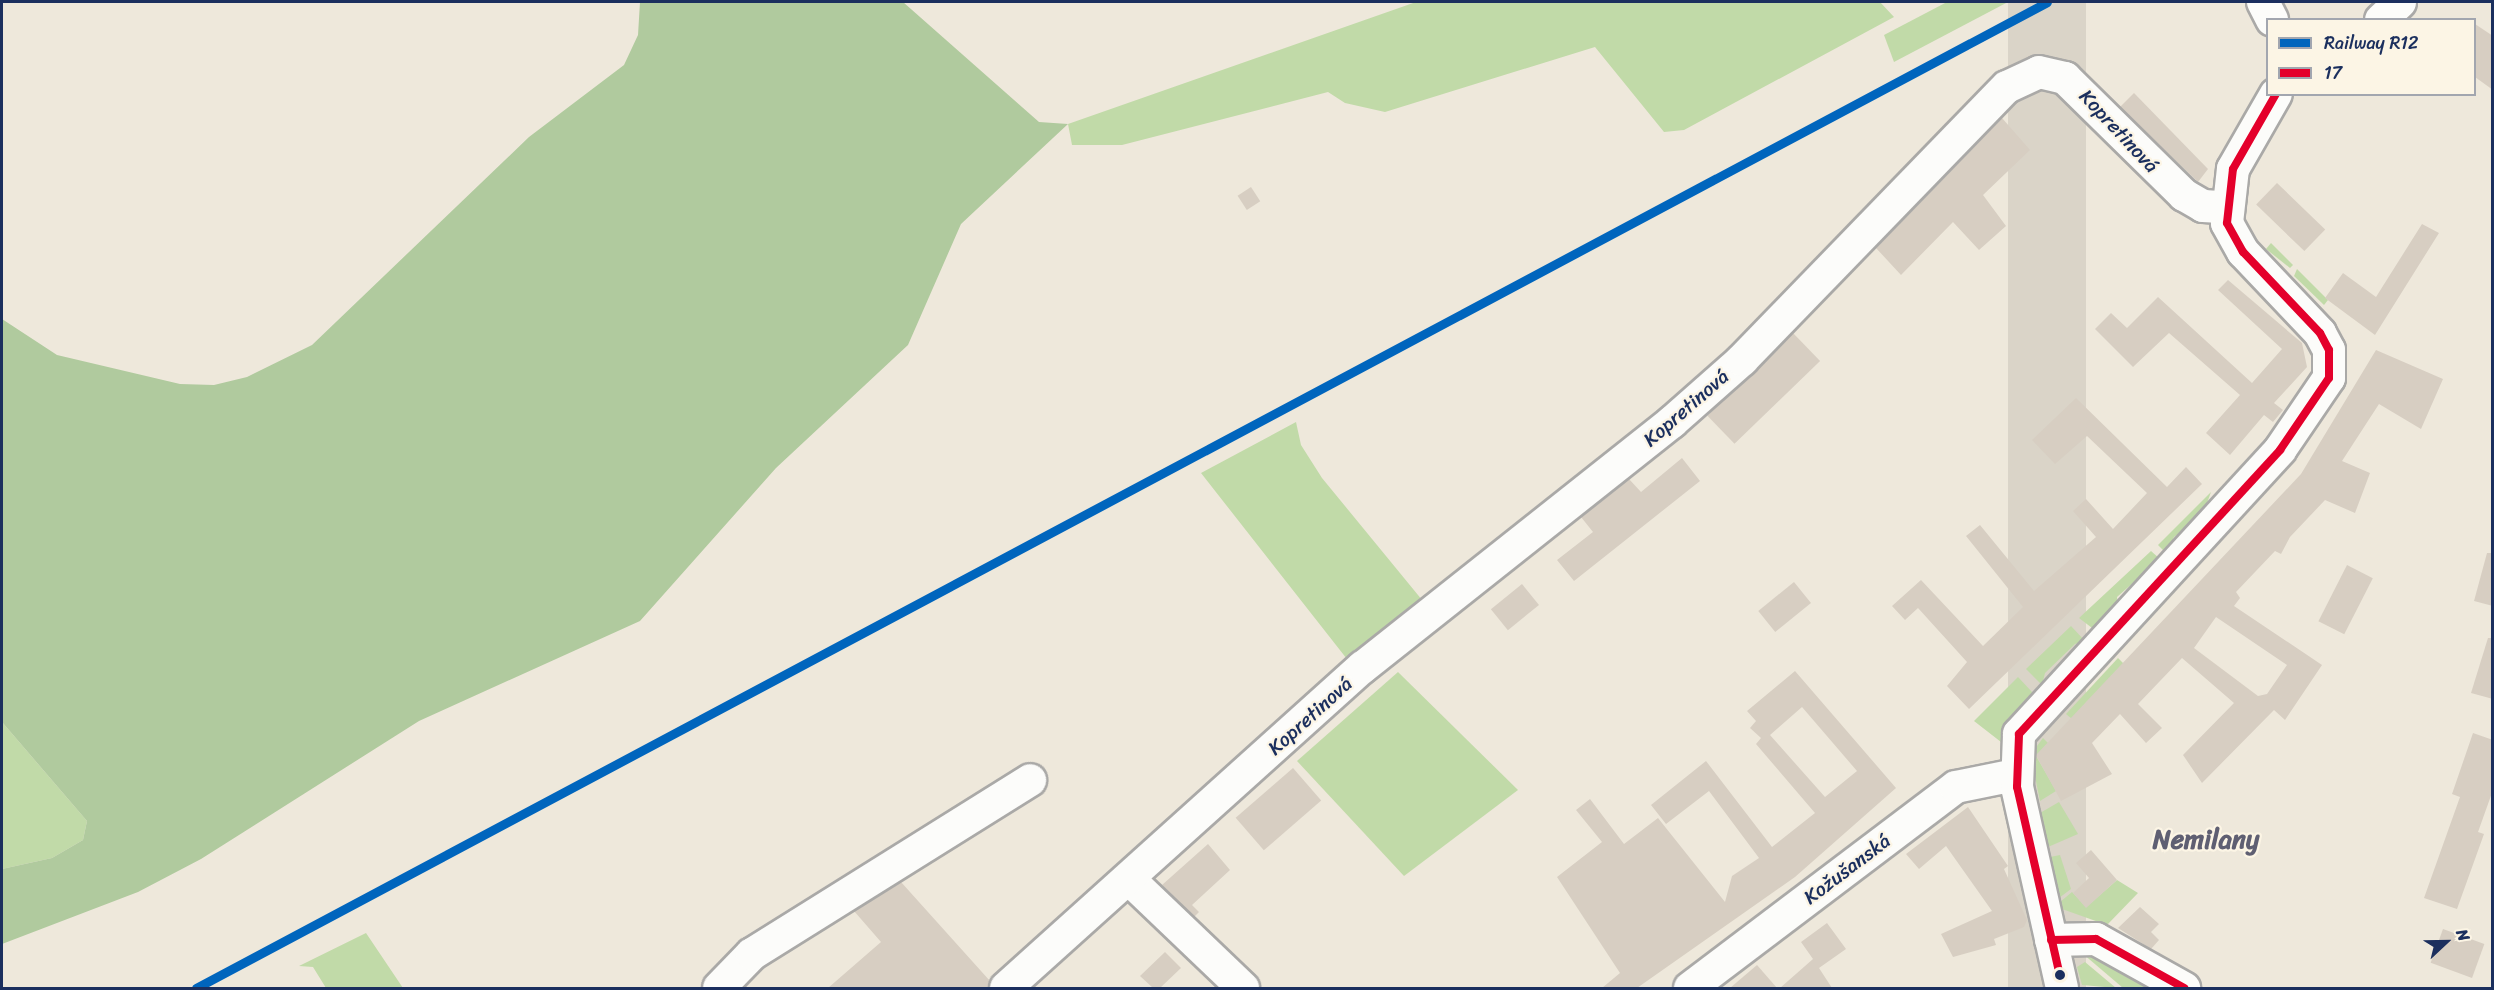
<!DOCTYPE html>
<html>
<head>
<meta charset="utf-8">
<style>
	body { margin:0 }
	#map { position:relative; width:2494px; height:990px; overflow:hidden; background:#eee8db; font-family:Sriracha,sans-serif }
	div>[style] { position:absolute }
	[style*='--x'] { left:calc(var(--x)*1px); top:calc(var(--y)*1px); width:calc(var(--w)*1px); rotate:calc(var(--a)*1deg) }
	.industrial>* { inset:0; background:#dad4c8; transform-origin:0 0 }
	.green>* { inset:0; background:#c1daa8 }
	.forest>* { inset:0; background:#b0ca9e }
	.building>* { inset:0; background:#d7cec2; transform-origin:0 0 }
	.roads { filter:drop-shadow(2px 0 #aaa9a7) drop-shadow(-2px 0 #aaa9a7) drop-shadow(0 2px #aaa9a7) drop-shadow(0 -2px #aaa9a7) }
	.minor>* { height:32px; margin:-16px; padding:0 16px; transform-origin:16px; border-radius:16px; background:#fcfcfa }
	.bus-1>* { height:8px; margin:-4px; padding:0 4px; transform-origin:4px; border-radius:4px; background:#e4002b }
	.rail-1>* { height:9px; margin:-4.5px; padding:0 4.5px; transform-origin:4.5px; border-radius:4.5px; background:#0065bd }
	.dots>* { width:16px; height:16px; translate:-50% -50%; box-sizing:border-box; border:3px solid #fcf5e5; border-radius:50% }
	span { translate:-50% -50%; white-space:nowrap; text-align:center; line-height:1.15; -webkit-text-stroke:4.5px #fcf5e5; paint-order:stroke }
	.street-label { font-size:20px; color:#1b2f5e }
	.district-label { font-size:26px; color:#5f5f72; font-weight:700 }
	.frame { position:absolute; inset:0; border:3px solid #1b2f5e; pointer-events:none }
	.legend { position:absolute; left:2266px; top:18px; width:210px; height:78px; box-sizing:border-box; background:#fcf5e5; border:2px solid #a2a6af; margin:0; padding:8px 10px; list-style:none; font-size:18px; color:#1b2f5e }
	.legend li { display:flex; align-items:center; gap:12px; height:30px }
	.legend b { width:30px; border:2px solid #a2a6af }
	.north { position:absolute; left:2416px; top:912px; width:60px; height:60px; -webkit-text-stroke:4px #fcf5e5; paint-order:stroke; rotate:68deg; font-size:16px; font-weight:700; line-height:24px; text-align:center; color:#1b2f5e }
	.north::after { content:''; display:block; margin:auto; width:21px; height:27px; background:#1b2f5e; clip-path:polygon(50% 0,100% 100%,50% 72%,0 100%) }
</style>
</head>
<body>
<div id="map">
	<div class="industrial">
		<i style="left:2008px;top:2px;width:78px;height:2097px"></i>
	</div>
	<div class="green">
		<i style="clip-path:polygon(1416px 2px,1880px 2px,1894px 17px,1684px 130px,1664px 132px,1595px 47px,1385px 112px,1345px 103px,1328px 92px,1122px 145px,1072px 145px,1068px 124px)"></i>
		<i style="clip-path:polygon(1947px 2px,2008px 2px,1894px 62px,1884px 35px)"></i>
		<i style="clip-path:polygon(2271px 243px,2293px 265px,2290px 268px,2266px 249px)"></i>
		<i style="clip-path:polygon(2297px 269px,2328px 300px,2324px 305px,2294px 276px)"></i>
		<i style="clip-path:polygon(1296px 422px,1301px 445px,1322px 478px,1427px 606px,1354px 668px,1201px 473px)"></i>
		<i style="clip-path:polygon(2211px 492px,2202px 517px,2174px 537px,2167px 554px,2158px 545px)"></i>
		<i style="clip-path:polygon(2151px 551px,2160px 559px,2117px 597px,2118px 607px,2096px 631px,2079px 618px)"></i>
		<i style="clip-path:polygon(2071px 626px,2085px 641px,2075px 644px,2045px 673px,2042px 685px,2026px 669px)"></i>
		<i style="clip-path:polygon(2118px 658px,2125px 665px,2072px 719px,2066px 714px)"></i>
		<i style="clip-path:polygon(1398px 672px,1518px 790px,1404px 876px,1297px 761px)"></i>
		<i style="clip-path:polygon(2018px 677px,2033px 693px,2012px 716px,2001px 742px,1974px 721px)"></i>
		<i style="clip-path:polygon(2px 722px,87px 821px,83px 840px,52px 858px,2px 869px)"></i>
		<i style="clip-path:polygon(2043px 738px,2048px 743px,2036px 756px,2056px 791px,2040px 801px,2033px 767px,2034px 750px)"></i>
		<i style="clip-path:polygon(2059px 802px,2078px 834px,2048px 847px,2040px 813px)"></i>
		<i style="clip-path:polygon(2060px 855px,2071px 889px,2059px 898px,2050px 857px)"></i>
		<i style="clip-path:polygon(2117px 880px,2138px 893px,2107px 925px,2062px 909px,2060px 902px,2072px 892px,2086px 907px)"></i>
		<i style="clip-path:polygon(366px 933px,403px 988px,326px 988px,313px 967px,299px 966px)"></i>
		<i style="clip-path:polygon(2083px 947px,2156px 988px,2123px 988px,2082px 953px)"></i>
		<i style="clip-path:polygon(2085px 962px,2116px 988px,2082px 985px,2077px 967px)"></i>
	</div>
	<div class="forest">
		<i style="clip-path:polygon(640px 2px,903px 2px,1039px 122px,1068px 124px,961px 224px,908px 345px,776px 468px,640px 621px,419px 721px,201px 859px,138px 892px,2px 944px,2px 869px,52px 858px,83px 840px,87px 821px,2px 722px,2px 319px,57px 355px,180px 384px,214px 385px,247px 377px,312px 345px,529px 137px,624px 65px,638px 35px)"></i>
	</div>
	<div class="building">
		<i style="clip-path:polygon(2475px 24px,2493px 36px,2493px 90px,2475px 77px)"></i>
		<i style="clip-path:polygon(2134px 93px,2208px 169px,2198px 182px,2120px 107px)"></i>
		<i style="clip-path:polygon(2002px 118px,2030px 150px,1983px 195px,2006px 226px,1979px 250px,1953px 222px,1901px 275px,1876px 248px)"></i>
		<i style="left:2277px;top:183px;width:67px;height:30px;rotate:44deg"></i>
		<i style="left:1251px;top:187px;width:17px;height:16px;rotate:57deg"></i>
		<i style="clip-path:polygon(2422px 224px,2439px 233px,2375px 335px,2325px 298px,2343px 273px,2376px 297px)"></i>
		<i style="clip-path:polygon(2228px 280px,2302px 343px,2307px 367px,2274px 403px,2283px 410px,2273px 422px,2264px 415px,2230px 455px,2206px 433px,2240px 395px,2169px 333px,2133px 367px,2095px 329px,2111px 313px,2127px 328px,2158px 297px,2252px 383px,2282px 349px,2218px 290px)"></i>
		<i style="left:1793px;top:333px;width:39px;height:119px;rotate:46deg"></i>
		<i style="clip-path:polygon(evenodd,2376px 350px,2443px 379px,2421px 429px,2379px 404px,2342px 461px,2370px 473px,2355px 513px,2325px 500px,2290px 537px,2281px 554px,2275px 551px,2236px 592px,2240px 598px,2234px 606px,2322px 665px,2285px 720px,2274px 710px,2202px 783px,2183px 755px,2234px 703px,2182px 658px,2138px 704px,2162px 728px,2146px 743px,2120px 714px,2092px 743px,2112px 774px,2061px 801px,2036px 755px,2301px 474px,2376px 350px,2216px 617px,2287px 665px,2267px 694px,2258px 696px,2194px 648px,2216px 617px)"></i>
		<i style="clip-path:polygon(2076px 398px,2167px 487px,2186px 467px,2202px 484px,1969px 709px,1947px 686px,1967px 662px,1918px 608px,1905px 620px,1892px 606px,1921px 580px,1983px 646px,2023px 607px,1966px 536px,1980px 525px,2034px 591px,2096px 537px,2073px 511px,2086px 499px,2113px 529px,2147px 493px,2087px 436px,2055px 464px,2032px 440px)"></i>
		<i style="clip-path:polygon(1682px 458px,1700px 481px,1574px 581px,1557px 560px,1593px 532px,1581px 517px,1629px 479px,1641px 492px)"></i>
		<i style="clip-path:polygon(2487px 553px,2493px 553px,2493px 606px,2474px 601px)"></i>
		<i style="left:2347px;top:565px;width:29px;height:63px;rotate:27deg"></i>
		<i style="left:1794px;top:582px;width:27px;height:46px;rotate:51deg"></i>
		<i style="left:1522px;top:584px;width:27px;height:40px;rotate:51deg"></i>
		<i style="clip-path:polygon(2488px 638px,2493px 638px,2493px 699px,2471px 693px)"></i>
		<i style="clip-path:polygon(evenodd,1795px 671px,1896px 788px,1795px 877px,1637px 988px,1602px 988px,1620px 973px,1557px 877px,1602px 842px,1576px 810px,1590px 799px,1624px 844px,1658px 818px,1725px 902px,1732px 876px,1759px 858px,1709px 791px,1666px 824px,1651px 805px,1706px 761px,1772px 847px,1815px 813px,1756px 744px,1761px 738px,1750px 728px,1756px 721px,1747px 711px,1795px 671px,1802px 707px,1857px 771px,1825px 797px,1770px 735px,1802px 707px)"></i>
		<i style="clip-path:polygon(2473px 733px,2493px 740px,2493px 790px,2478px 832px,2484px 834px,2457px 909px,2424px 898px,2460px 797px,2452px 794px)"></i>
		<i style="left:1293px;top:768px;width:43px;height:76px;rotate:49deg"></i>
		<i style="clip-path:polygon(1968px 807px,2008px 866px,2004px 869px,2027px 920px,2024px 927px,1994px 939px,1996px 945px,1953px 957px,1941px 934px,1992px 911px,1946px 846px,1919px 869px,1906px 854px)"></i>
		<i style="clip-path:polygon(1208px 844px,1230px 870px,1192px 905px,1199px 912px,1194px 917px,1162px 885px)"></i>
		<i style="clip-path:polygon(2091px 850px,2117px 880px,2086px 908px,2073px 893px,2089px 878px,2076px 863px)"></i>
		<i style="clip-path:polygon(901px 882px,990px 981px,988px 988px,828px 988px,881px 942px,854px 911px)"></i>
		<i style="clip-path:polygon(2140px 907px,2159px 924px,2151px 932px,2159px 940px,2151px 949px,2118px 928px)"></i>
		<i style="clip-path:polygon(1827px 923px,1846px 949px,1819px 968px,1832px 988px,1780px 988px,1813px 959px,1801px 942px)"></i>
		<i style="left:2443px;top:929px;width:44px;height:36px;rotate:20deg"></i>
		<i style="clip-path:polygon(1165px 952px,1181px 968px,1160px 988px,1153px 988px,1140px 976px)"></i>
		<i style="clip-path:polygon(1757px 965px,1777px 988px,1730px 988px)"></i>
	</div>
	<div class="roads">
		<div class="minor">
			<i style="--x:2263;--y:2;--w:20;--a:63"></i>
			<i style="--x:2381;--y:20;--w:26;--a:-43"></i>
			<i style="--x:1129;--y:879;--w:158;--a:43.7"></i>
			<i style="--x:2051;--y:940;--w:45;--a:-1.3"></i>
			<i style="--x:2096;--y:939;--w:101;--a:29.1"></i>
			<i style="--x:719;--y:988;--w:47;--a:-45.9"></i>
			<i style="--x:752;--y:954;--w:328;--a:-32"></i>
			<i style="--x:1006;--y:988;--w:480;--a:-42"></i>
			<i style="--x:1363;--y:667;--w:394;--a:-38.4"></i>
			<i style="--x:1672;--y:422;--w:94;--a:-41.5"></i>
			<i style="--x:1742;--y:360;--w:380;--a:-45.9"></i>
			<i style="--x:2007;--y:87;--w:35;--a:-25"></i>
			<i style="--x:2039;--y:72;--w:27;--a:13"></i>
			<i style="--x:2065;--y:78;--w:167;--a:44.5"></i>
			<i style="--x:2184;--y:195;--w:22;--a:30"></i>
			<i style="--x:2203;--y:206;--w:22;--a:3"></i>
			<i style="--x:1690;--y:988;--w:333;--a:-37.1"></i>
			<i style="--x:1956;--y:787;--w:60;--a:-11.5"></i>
			<i style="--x:2062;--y:988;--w:206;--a:-102.6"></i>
			<i style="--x:2017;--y:787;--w:53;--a:-87.8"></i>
			<i style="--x:2019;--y:734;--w:386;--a:-47.4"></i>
			<i style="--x:2280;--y:450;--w:87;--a:-55.8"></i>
			<i style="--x:2329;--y:378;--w:28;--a:-90"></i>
			<i style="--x:2329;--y:350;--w:19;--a:-118"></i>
			<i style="--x:2320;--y:333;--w:112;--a:-133.5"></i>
			<i style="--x:2243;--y:252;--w:33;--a:-119"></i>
			<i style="--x:2227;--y:223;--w:54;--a:-83.7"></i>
			<i style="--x:2233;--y:169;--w:86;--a:-60.2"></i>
		</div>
	</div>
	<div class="bus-1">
		<i style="--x:2051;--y:940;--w:45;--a:-1.3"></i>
		<i style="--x:2096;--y:939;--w:101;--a:29.1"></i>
		<i style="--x:2060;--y:976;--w:194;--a:-102.8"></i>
		<i style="--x:2017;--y:787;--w:53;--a:-87.8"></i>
		<i style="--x:2019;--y:734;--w:386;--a:-47.4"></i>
		<i style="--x:2280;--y:450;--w:87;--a:-55.8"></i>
		<i style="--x:2329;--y:378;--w:28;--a:-90"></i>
		<i style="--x:2329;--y:350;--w:19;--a:-118"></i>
		<i style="--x:2320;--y:333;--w:112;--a:-133.5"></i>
		<i style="--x:2243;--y:252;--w:33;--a:-119"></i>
		<i style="--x:2227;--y:223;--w:54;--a:-83.7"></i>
		<i style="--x:2233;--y:169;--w:86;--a:-60.2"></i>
	</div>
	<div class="rail-1">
		<i style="--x:196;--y:988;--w:2097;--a:-28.04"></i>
	</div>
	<div class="dots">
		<i style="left:2060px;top:975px;background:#1b2f5e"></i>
	</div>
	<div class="street-label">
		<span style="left:2119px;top:131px;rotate:47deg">Kopretinová</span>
		<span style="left:1686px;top:408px;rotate:-41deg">Kopretinová</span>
		<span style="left:1310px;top:716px;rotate:-42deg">Kopretinová</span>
		<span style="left:1847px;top:869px;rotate:-37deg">Kožušanská</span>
	</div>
	<div class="district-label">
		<span style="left:2206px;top:840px">Nemilany</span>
	</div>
	<div class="frame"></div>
	<ul class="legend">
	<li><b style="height:8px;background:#0065bd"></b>Railway R12</li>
	<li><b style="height:8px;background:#e4002b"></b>17</li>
	</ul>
	<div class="north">N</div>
</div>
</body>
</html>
